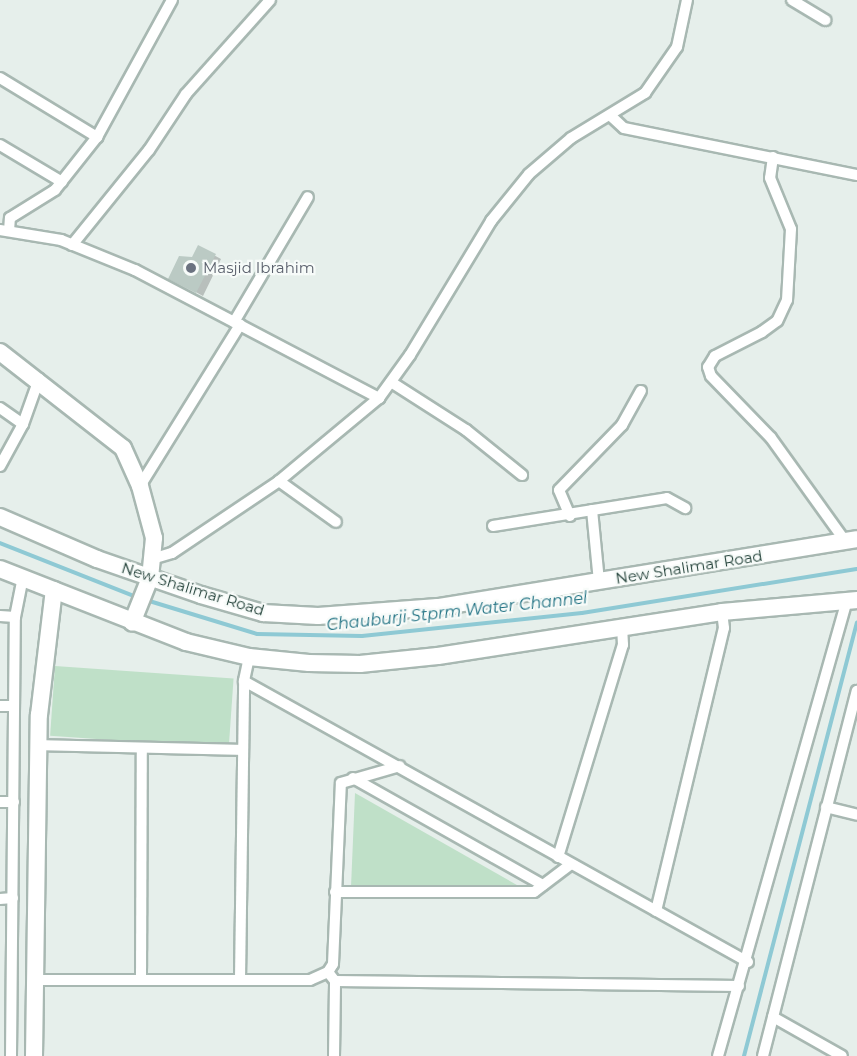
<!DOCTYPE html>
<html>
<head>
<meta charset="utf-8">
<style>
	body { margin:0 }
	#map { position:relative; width:857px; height:1056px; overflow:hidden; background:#e6efeb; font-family:Montserrat,sans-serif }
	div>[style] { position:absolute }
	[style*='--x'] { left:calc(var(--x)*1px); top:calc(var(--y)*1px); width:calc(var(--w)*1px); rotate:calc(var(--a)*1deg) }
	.green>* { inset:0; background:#bfe0c8; transform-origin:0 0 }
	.shadow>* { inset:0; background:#0003 }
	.stream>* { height:4px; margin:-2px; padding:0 2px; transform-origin:2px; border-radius:2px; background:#8ec9d4 }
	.building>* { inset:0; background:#bbcac4 }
	.roads { filter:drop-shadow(2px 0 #a8b8b2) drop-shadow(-2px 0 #a8b8b2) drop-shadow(0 2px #a8b8b2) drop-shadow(0 -2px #a8b8b2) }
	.street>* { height:10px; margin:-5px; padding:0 5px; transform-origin:5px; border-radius:5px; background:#fff }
	.secondary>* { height:16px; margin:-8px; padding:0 8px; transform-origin:8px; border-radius:8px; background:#fff }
	.dots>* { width:16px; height:16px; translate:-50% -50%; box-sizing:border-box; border:3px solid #f7fbf9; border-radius:50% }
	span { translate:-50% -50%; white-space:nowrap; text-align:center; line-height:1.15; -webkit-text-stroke:4.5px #f7fbf9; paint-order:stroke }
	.worship-label { font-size:15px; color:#5b616d }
	.left { translate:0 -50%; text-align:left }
	.street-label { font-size:15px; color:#24423a }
	.water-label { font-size:16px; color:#1c6f80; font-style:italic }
</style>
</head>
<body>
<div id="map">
	<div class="green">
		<i style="left:55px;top:666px;width:179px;height:70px;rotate:4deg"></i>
		<i style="clip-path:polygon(355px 793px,524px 889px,351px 887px)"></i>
	</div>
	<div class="shadow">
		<i style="clip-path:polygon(199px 247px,221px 259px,203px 296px,170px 278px,193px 259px)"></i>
	</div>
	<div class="stream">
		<i style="--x:0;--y:543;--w:149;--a:21.6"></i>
		<i style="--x:146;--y:600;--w:116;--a:17"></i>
		<i style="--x:257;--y:634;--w:105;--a:1.1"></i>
		<i style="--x:362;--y:636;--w:221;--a:-6"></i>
		<i style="--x:582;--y:613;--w:278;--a:-9.1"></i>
		<i style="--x:744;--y:1056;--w:448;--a:-75.4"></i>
	</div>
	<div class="building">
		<i style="clip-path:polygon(198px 245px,216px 254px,196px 293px,168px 279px,179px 256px,192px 257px)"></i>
	</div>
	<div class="roads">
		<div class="street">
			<i style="--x:792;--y:0;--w:39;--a:31"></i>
			<i style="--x:0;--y:78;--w:114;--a:31.3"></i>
			<i style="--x:612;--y:117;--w:16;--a:43"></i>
			<i style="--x:624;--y:128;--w:238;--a:11.4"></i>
			<i style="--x:0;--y:145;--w:72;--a:30.8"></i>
			<i style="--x:773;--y:157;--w:21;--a:98"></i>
			<i style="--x:770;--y:178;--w:55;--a:67.6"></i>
			<i style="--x:791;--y:229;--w:71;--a:93.2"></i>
			<i style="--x:787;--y:300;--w:23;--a:115"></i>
			<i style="--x:777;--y:321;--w:19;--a:144"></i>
			<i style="--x:762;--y:332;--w:53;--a:152.9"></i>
			<i style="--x:715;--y:356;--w:13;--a:122"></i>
			<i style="--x:708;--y:367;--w:9;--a:72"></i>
			<i style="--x:711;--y:376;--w:86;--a:45.9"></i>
			<i style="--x:771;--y:438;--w:127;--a:54.3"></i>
			<i style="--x:0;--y:230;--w:62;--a:9.3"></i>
			<i style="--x:61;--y:240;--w:80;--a:22.1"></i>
			<i style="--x:135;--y:270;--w:276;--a:27.7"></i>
			<i style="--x:9;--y:231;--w:13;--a:-86"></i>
			<i style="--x:10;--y:218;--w:53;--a:-31.9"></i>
			<i style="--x:55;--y:190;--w:68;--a:-51.6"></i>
			<i style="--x:97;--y:137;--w:156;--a:-61.3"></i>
			<i style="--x:72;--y:245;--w:122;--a:-51"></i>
			<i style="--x:149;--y:150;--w:67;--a:-56.5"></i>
			<i style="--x:186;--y:94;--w:126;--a:-48.2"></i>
			<i style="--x:234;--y:322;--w:145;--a:-59.4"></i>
			<i style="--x:391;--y:382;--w:89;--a:32.6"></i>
			<i style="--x:466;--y:430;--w:72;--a:38.8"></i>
			<i style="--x:0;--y:408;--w:28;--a:35"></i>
			<i style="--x:0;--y:466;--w:48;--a:-61.3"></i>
			<i style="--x:23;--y:424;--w:48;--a:-70.4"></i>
			<i style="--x:279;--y:481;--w:70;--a:35.7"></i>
			<i style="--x:140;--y:486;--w:190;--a:-58.2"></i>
			<i style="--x:592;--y:510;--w:72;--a:84.4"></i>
			<i style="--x:570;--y:516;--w:28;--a:-113"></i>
			<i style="--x:559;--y:490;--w:91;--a:-45.9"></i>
			<i style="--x:622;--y:425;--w:39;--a:-61"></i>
			<i style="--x:493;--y:526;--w:176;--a:-9.1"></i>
			<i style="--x:667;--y:498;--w:21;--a:29"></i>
			<i style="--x:152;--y:559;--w:21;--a:-17"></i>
			<i style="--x:172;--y:553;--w:129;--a:-33.9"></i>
			<i style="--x:279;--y:481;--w:130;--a:-39.7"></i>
			<i style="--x:379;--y:398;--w:53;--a:-54.2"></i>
			<i style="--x:410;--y:355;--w:157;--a:-58.8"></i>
			<i style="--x:491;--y:221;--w:60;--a:-51"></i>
			<i style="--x:529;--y:174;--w:55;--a:-40.6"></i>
			<i style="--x:571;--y:138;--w:87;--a:-31.3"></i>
			<i style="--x:645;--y:93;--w:56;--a:-55.2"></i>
			<i style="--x:677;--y:47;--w:48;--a:-78"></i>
			<i style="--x:0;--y:616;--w:15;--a:4"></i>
			<i style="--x:249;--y:657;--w:25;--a:102"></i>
			<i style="--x:244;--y:681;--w:577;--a:29.14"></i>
			<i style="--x:0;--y:706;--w:14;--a:0"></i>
			<i style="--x:39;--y:745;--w:202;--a:1.4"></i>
			<i style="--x:353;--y:778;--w:218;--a:29.4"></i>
			<i style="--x:0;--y:802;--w:14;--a:0"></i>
			<i style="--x:826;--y:807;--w:32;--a:14"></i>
			<i style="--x:558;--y:857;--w:222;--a:-73"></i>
			<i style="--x:623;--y:645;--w:17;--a:-93"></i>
			<i style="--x:335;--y:892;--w:199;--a:0"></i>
			<i style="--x:534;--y:892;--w:46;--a:-37.1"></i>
			<i style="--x:0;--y:899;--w:13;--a:-4"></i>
			<i style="--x:656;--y:911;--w:291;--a:-76.5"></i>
			<i style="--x:724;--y:628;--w:16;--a:-97"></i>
			<i style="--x:141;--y:979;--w:231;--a:-89.8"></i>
			<i style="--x:240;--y:979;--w:298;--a:-89.2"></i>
			<i style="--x:36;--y:980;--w:274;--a:0"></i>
			<i style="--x:310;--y:980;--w:20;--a:-24"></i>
			<i style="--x:335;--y:981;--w:404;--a:0.7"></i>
			<i style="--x:773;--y:1017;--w:79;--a:29.5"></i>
			<i style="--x:11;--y:1056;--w:439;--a:-89.5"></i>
			<i style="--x:15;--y:617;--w:41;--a:-78.7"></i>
			<i style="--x:334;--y:1056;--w:75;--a:-89.2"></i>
			<i style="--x:335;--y:981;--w:11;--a:-128"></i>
			<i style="--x:328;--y:972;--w:9;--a:-58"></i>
			<i style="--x:333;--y:964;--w:181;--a:-87.5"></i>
			<i style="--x:341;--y:783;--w:61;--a:-16.1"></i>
			<i style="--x:718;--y:1056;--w:474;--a:-74.2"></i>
			<i style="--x:763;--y:1056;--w:377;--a:-75.6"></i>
		</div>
		<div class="secondary">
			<i style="--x:0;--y:352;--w:156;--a:38"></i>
			<i style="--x:123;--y:448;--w:42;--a:65.9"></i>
			<i style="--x:140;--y:486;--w:54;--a:74.9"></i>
			<i style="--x:154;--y:538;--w:40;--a:95.7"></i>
			<i style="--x:150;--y:578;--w:48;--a:111.8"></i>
			<i style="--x:0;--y:517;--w:106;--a:23.4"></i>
			<i style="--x:97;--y:559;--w:110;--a:19.1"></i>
			<i style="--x:201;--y:595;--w:65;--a:16.2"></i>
			<i style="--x:263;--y:613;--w:55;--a:3.1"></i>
			<i style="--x:318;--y:616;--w:120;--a:-4.3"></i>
			<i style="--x:438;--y:607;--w:424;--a:-9.2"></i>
			<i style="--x:0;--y:569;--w:200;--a:21.4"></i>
			<i style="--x:186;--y:642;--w:65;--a:13.4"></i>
			<i style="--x:249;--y:657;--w:60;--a:5.7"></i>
			<i style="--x:309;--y:663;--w:51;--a:1.1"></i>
			<i style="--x:360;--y:664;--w:78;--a:-5.9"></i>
			<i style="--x:438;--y:656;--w:287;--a:-8.8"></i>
			<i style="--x:722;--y:612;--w:136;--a:-5.1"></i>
			<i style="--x:34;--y:1056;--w:341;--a:-89.2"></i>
			<i style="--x:39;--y:715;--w:126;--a:-83.2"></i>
		</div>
	</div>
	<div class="dots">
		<i style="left:191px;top:268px;background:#6b7280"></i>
	</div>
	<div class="worship-label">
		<span class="left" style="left:203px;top:268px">Masjid Ibrahim</span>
	</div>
	<div class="street-label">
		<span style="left:689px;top:567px;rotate:-9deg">New Shalimar Road</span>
		<span style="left:193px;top:589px;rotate:17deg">New Shalimar Road</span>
	</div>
	<div class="water-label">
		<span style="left:457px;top:612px;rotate:-6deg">Chauburji Stprm Water Channel</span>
	</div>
</div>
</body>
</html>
